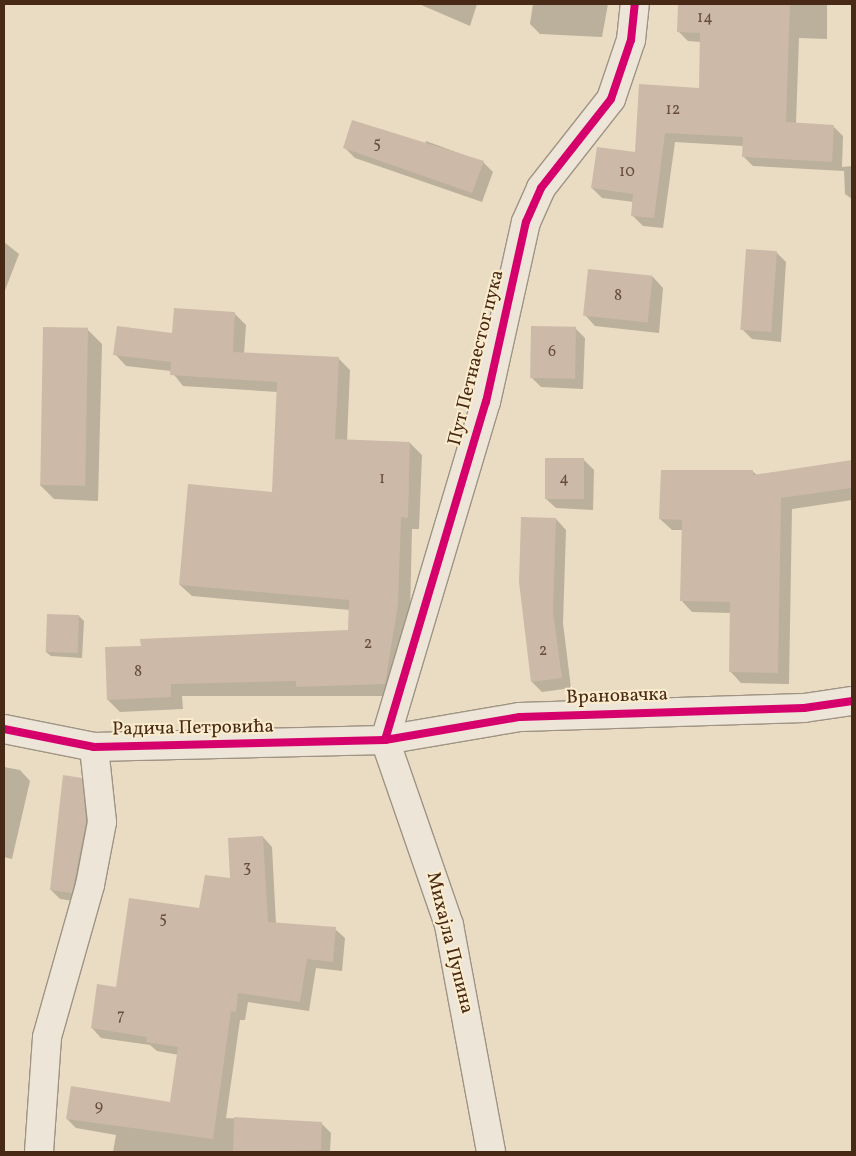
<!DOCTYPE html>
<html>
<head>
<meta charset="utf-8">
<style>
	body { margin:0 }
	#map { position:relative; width:856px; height:1156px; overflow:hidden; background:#e9dcc2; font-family:Vollkorn,serif }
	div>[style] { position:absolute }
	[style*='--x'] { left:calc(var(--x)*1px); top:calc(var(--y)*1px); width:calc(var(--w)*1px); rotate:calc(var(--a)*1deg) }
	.shadow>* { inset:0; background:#0003 }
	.building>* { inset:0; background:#ccb9a8; transform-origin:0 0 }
	.roads { filter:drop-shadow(1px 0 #9f9383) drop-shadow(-1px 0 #9f9383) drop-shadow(0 1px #9f9383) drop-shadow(0 -1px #9f9383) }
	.minor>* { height:28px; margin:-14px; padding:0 14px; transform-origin:14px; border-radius:14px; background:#ece5d8 }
	.cycleway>* { height:8px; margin:-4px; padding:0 4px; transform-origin:4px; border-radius:4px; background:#d6006c }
	span { translate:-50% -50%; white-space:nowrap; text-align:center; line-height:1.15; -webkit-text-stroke:4px #fbeccd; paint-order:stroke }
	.number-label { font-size:16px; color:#694d3a }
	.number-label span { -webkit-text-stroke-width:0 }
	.street-label { font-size:19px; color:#482916 }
	.frame { position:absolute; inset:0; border:5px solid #482916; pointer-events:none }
</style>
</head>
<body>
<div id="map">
	<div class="shadow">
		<i style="clip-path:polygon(419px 4px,477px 4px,470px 26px)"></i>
		<i style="clip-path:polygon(533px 4px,608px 4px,602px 37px,540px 34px,530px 24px)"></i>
		<i style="clip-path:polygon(679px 4px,827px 4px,827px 39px,799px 38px,796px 124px,833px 126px,843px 136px,842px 167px,852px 166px,852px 199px,845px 194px,844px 171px,753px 166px,743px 156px,744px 146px,675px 142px,663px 228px,643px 226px,633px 216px,634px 202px,602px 198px,592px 188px,636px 154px,701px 89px,701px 42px,688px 41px,678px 31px)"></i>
		<i style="clip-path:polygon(426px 141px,483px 162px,493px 172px,482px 202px,355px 158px,345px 148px,425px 145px)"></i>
		<i style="clip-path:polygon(4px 242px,19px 254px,4px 293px)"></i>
		<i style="clip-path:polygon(776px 252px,786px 262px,781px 342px,752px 339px,742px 329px)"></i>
		<i style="clip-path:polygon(653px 277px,663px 288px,659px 333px,595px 326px,585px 315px)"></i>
		<i style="clip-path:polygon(234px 313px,246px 325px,244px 354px,338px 358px,350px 370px,347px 441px,410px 443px,422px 455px,419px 529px,412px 529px,410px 616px,397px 696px,182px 696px,183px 709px,120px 712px,108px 700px,350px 632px,350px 610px,192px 596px,180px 585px,273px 493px,278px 392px,183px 386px,171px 371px,126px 366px,115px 354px)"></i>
		<i style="clip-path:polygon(575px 328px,585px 338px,583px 389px,541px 387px,531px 377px)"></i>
		<i style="clip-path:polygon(88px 330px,102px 344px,98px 501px,54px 499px,40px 485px)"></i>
		<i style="clip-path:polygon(583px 459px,594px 470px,593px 510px,556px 508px,545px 498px)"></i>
		<i style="clip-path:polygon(852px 462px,852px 500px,792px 509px,789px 684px,741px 683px,730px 671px,731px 613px,692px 612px,681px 600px,683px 530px,672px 530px,660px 519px,752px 471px,757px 475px)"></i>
		<i style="clip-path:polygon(556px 519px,566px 530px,563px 623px,571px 688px,542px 692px,532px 682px)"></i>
		<i style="clip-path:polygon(79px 616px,84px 621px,82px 658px,51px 656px,46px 652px)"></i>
		<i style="clip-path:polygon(4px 767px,20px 770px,30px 781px,12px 859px,4px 857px)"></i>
		<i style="clip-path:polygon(81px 779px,90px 788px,95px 831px,81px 902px,60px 899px,51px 890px)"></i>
		<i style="clip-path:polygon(263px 837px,272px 847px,276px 924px,335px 929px,345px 938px,342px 971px,316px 968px,309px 1011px,248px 1002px,245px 1020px,240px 1020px,226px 1118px,321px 1123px,331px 1133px,330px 1152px,113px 1152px,116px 1135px,76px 1128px,67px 1119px,171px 1103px,179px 1055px,157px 1051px,150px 1045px,101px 1038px,92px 1028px,117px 989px,232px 880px)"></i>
	</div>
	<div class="building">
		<i style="clip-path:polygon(678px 4px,790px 4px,786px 122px,834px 125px,832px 162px,742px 157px,743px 137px,665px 133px,654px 218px,631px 216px,633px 194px,591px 188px,597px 147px,635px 152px,639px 84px,699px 88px,700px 33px,677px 32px)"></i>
		<i style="clip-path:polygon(352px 120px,484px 161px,472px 193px,343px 148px)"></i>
		<i style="left:746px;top:249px;width:31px;height:81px;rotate:4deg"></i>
		<i style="left:588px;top:269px;width:65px;height:47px;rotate:6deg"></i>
		<i style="clip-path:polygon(174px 308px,235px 312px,233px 352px,339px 357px,335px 439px,410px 442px,408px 518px,401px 517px,398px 604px,385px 684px,296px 687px,296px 681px,171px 684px,171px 697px,107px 700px,105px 647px,141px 646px,140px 639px,348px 630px,349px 600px,179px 585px,188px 484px,272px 492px,277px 382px,170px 375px,171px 362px,113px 355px,117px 326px,172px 333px)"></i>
		<i style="left:531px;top:326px;width:45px;height:52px;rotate:1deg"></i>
		<i style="left:43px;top:327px;width:45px;height:158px;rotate:1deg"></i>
		<i style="left:545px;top:458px;width:39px;height:41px"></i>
		<i style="clip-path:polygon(852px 460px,852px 488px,781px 498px,778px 673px,729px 672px,730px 602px,680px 601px,682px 520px,659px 519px,661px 470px,753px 470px,753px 475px)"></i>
		<i style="clip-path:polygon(521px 517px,556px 518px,553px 612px,562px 678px,531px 682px,519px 582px)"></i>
		<i style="left:47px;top:614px;width:32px;height:38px;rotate:2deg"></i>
		<i style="clip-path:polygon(63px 775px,82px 778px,86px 821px,72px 893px,50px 890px)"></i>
		<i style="clip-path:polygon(263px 836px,268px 922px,336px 927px,333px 962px,307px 959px,300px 1002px,238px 993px,236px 1012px,231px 1011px,213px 1139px,66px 1119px,71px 1086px,170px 1102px,178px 1047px,146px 1042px,147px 1037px,91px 1028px,97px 984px,116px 987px,129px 898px,199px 908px,205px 875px,230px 878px,228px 838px)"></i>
		<i style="clip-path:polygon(234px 1117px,322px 1122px,321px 1150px,233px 1152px)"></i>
	</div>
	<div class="roads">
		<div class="minor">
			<i style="--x:4;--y:729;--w:92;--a:11.3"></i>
			<i style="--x:94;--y:747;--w:291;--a:-1.4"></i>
			<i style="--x:385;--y:740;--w:137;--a:-9.7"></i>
			<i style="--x:520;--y:717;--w:284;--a:-1.8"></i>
			<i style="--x:804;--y:708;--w:49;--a:-8.3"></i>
			<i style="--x:385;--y:740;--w:353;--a:-73.4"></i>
			<i style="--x:486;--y:402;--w:184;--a:-77.5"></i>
			<i style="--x:526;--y:222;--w:37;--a:-66"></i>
			<i style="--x:541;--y:188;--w:113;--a:-51.8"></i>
			<i style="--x:611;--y:99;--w:62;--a:-71.3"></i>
			<i style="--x:631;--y:40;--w:36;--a:-84"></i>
			<i style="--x:385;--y:740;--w:196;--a:70.9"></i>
			<i style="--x:449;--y:925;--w:231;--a:79.5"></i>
			<i style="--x:39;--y:1152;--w:115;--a:-86"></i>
			<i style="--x:47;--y:1037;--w:158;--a:-74.2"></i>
			<i style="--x:90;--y:885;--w:64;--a:-79.2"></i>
			<i style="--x:102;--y:822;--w:75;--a:-96.1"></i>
		</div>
	</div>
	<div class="cycleway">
		<i style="--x:4;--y:729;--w:92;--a:11.3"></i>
		<i style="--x:94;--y:747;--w:291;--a:-1.4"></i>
		<i style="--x:385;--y:740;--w:137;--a:-9.7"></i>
		<i style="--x:520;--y:717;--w:284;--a:-1.8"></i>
		<i style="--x:804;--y:708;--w:49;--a:-8.3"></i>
		<i style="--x:385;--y:740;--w:353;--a:-73.4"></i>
		<i style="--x:486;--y:402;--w:184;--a:-77.5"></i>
		<i style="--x:526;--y:222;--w:37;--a:-66"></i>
		<i style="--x:541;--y:188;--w:113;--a:-51.8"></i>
		<i style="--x:611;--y:99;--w:62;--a:-71.3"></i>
		<i style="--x:631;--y:40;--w:36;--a:-84"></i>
	</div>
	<div class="number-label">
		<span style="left:705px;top:18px">14</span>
		<span style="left:673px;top:110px">12</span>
		<span style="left:377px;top:144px">5</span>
		<span style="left:627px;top:172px">10</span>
		<span style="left:618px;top:296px">8</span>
		<span style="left:552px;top:352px">6</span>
		<span style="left:382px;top:479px">1</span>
		<span style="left:564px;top:479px">4</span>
		<span style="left:368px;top:644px">2</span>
		<span style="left:543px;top:651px">2</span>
		<span style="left:138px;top:672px">8</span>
		<span style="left:247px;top:868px">3</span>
		<span style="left:163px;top:919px">5</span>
		<span style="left:121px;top:1016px">7</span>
		<span style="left:99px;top:1107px">9</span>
	</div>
	<div class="street-label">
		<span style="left:477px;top:358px;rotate:-76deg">Пут Петнаестог пука</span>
		<span style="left:617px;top:697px;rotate:-2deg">Врановачка</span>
		<span style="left:193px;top:729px;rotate:-1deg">Радича Петровића</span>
		<span style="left:449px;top:943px;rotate:76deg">Михајла Пупина</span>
	</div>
	<div class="frame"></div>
</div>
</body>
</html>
